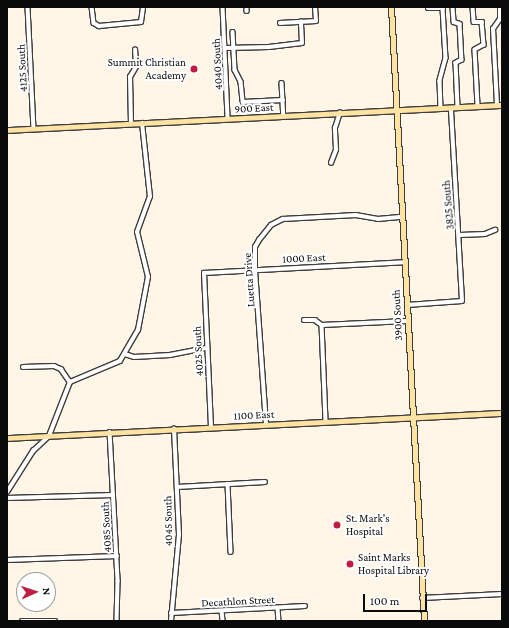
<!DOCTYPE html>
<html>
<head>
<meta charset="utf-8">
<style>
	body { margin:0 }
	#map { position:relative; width:509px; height:628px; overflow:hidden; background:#fff6e7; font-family:"Crimson Pro",serif }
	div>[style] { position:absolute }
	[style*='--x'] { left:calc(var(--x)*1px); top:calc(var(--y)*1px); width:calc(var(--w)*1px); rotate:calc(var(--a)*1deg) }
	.roads { filter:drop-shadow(1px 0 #3d3d3d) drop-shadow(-1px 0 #3d3d3d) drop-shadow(0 1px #3d3d3d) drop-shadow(0 -1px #3d3d3d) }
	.street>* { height:3.5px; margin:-1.75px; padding:0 1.75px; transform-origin:1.75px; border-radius:1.75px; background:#fff }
	.secondary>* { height:5px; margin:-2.5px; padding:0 2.5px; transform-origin:2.5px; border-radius:2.5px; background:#ffe3a2 }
	.dots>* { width:11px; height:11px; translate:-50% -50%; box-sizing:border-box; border:2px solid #fff; border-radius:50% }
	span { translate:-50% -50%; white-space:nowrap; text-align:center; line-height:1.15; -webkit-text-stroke:4px #fff; paint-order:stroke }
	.poi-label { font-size:11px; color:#0a0a0a }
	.right { translate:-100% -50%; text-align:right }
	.left { translate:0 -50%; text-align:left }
	.street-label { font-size:11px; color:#0a0a0a }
	.frame { position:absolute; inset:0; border:8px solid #0a0a0a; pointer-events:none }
	.north { position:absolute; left:16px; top:572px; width:40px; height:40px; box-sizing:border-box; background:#fff; border:1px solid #9d9d9d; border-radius:50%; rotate:87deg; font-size:11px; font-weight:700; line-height:16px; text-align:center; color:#0a0a0a }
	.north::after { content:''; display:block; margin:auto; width:14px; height:18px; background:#c01c43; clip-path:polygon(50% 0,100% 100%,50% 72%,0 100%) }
	.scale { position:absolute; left:363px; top:594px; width:64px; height:18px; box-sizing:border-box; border:2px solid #0a0a0a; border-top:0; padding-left:5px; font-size:12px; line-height:14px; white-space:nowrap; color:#0a0a0a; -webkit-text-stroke:3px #fff; paint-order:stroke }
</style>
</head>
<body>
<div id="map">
	<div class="roads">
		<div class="street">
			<i style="--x:28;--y:7;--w:122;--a:87.2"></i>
			<i style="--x:92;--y:7;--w:16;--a:83"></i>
			<i style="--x:94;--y:23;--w:6;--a:31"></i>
			<i style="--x:99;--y:26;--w:42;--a:-5.4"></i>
			<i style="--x:141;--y:22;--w:15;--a:-82"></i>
			<i style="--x:223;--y:7;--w:112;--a:87.4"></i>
			<i style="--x:247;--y:7;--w:4;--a:90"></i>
			<i style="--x:453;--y:7;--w:15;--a:86"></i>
			<i style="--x:454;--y:22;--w:6;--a:18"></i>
			<i style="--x:460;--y:24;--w:36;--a:87"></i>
			<i style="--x:462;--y:60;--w:7;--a:153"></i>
			<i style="--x:456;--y:63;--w:44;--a:87.4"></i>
			<i style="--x:473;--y:7;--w:15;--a:86"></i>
			<i style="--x:474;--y:22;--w:8;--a:0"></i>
			<i style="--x:482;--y:22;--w:23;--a:85"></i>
			<i style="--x:484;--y:45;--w:10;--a:151"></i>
			<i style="--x:475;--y:50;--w:56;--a:86.9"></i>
			<i style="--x:428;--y:8;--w:15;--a:0"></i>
			<i style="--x:443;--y:8;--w:50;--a:86.6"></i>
			<i style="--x:446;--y:58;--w:24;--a:105"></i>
			<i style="--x:440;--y:81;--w:27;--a:88"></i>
			<i style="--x:280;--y:23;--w:36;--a:-3"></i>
			<i style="--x:316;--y:21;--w:14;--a:-94"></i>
			<i style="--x:233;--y:32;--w:38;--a:87"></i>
			<i style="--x:235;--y:70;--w:13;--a:63"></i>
			<i style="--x:241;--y:82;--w:20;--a:84"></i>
			<i style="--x:243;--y:102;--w:40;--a:-2.9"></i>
			<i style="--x:225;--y:48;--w:44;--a:-1.3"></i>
			<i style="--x:269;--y:47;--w:33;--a:-7"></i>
			<i style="--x:302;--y:43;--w:21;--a:-93"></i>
			<i style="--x:282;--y:83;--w:33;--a:87"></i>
			<i style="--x:497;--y:105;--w:76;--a:-93"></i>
			<i style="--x:493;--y:29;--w:12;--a:-55"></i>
			<i style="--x:500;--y:19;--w:12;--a:-90"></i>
			<i style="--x:131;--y:124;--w:47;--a:-91.2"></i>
			<i style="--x:130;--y:77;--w:12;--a:-59"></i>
			<i style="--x:136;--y:67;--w:17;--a:-93"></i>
			<i style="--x:331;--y:163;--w:14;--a:-69"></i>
			<i style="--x:336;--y:150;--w:22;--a:-93"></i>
			<i style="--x:335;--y:128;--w:16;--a:-72"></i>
			<i style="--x:460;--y:235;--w:25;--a:-2"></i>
			<i style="--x:485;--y:234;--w:11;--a:-22"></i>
			<i style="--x:407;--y:305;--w:55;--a:-4.2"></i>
			<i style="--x:462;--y:301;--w:193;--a:-93.3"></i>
			<i style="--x:304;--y:320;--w:11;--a:0"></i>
			<i style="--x:315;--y:320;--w:9;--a:36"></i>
			<i style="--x:322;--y:325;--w:85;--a:-2.7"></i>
			<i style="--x:322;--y:325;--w:96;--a:87.6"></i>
			<i style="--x:125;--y:354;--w:9;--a:18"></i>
			<i style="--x:134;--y:357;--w:36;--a:-3"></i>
			<i style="--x:170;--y:355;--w:38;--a:-11"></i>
			<i style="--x:23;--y:367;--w:31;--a:-2"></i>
			<i style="--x:54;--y:366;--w:8;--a:23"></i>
			<i style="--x:61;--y:369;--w:16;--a:55"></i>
			<i style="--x:266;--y:424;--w:154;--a:-94.1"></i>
			<i style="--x:255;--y:270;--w:23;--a:-90"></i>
			<i style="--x:255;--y:247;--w:8;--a:-60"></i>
			<i style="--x:259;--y:240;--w:19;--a:-51"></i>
			<i style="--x:271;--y:225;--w:13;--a:-27"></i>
			<i style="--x:283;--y:219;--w:73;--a:-3.1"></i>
			<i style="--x:356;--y:215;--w:22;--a:10"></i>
			<i style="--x:378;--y:219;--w:24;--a:-5"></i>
			<i style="--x:211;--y:427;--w:154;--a:-92.6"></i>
			<i style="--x:204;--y:273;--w:200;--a:-3.1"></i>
			<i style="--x:110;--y:432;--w:149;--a:86.9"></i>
			<i style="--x:118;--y:581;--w:40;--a:91.4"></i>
			<i style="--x:228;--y:484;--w:68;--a:87.5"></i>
			<i style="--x:177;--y:487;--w:88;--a:-3.3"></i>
			<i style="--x:7;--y:492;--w:49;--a:-57.6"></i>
			<i style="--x:33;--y:451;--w:22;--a:-43"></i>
			<i style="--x:49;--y:436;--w:58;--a:-68.7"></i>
			<i style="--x:70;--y:382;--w:54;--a:-22.8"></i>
			<i style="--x:120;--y:361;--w:36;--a:-60"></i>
			<i style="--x:138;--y:330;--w:54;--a:-79.3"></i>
			<i style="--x:148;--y:277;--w:46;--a:-103.7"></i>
			<i style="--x:137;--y:232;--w:37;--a:-70"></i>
			<i style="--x:150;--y:197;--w:74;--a:-96.2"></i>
			<i style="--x:7;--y:498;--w:106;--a:-1.6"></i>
			<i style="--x:7;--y:560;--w:110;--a:-2.1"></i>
			<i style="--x:422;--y:598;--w:80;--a:-2.9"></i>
			<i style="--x:278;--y:608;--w:13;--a:86"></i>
			<i style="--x:222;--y:611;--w:10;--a:84"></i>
			<i style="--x:171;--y:613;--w:134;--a:-3"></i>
			<i style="--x:22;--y:621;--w:33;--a:0"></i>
			<i style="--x:171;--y:621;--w:86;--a:-84.7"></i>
			<i style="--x:179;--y:535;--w:106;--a:-92.7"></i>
		</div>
		<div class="secondary">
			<i style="--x:391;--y:7;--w:615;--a:86.92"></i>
			<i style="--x:7;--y:130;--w:496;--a:-2.9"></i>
			<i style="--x:7;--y:438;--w:496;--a:-2.9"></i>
		</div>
	</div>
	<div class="dots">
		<i style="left:194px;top:69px;background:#c01c43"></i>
		<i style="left:337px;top:525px;background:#c01c43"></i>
		<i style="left:350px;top:564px;background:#c01c43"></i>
	</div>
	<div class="poi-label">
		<span class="right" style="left:186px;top:69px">Summit Christian<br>Academy</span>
		<span class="left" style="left:346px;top:525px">St. Mark's<br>Hospital</span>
		<span class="left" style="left:358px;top:564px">Saint Marks<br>Hospital Library</span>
	</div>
	<div class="street-label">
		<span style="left:217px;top:64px;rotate:-93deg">4040 South</span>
		<span style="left:22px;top:68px;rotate:-93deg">4125 South</span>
		<span style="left:254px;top:108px;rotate:-3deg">900 East</span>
		<span style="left:448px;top:205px;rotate:-95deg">3825 South</span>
		<span style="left:304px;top:258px;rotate:-3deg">1000 East</span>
		<span style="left:249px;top:280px;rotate:-94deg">Luetta Drive</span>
		<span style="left:397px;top:315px;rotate:-93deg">3900 South</span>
		<span style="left:198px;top:351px;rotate:-93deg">4025 South</span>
		<span style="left:254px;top:415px;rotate:-3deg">1100 East</span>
		<span style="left:168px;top:521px;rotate:-91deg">4045 South</span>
		<span style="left:106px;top:527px;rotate:-93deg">4085 South</span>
		<span style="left:238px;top:601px;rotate:-3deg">Decathlon Street</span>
	</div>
	<div class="frame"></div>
	<div class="north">N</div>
	<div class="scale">100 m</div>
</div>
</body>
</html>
